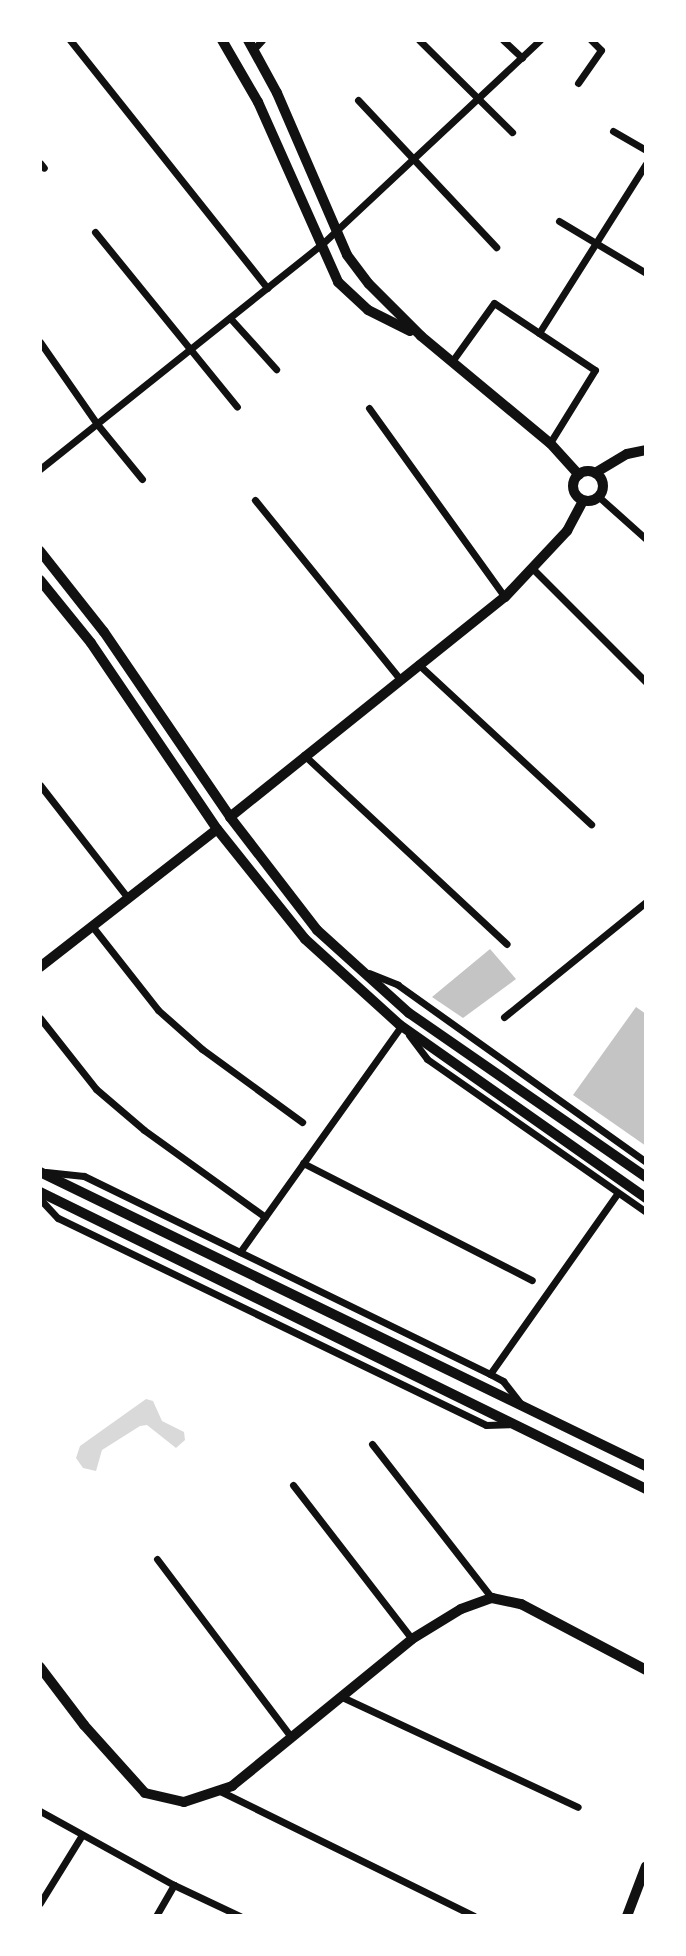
<!DOCTYPE html>
<html>
<head>
<meta charset="utf-8">
<style>
	body { margin:0 }
	#map { position:relative; width:686px; height:1956px; overflow:hidden; background:#fff; font-family:Mulish,sans-serif }
	div>[style] { position:absolute }
	[style*='--x'] { left:calc(var(--x)*1px); top:calc(var(--y)*1px); width:calc(var(--w)*1px); rotate:calc(var(--a)*1deg) }
	.water>* { inset:0; background:#d9d9d9 }
	.building>* { inset:0; background:#c4c4c4 }
	.minor>* { height:7px; margin:-3.5px; padding:0 3.5px; transform-origin:3.5px; border-radius:3.5px; background:#111 }
	.tertiary>* { height:10px; margin:-5px; padding:0 5px; transform-origin:5px; border-radius:5px; background:#111 }
	.tertiary>.ring { margin:-5px; padding:0; box-sizing:content-box; background:none; border:10px solid #111; border-radius:50% }
	.secondary>* { height:10px; margin:-5px; padding:0 5px; transform-origin:5px; border-radius:5px; background:#111 }
	span { translate:-50% -50%; white-space:nowrap; text-align:center; line-height:1.15; -webkit-text-stroke:5px #fff; paint-order:stroke }
	.frame { position:absolute; inset:0; border:42px solid #fff; pointer-events:none }
</style>
</head>
<body>
<div id="map">
	<div class="water">
		<i style="clip-path:polygon(146px 1399px,153px 1401px,162px 1421px,184px 1432px,185px 1440px,176px 1448px,147px 1425px,140px 1426px,102px 1450px,96px 1471px,83px 1468px,76px 1458px,80px 1446px)"></i>
	</div>
	<div class="building">
		<i style="clip-path:polygon(490px 949px,516px 979px,463px 1018px,432px 997px)"></i>
		<i style="clip-path:polygon(636px 1007px,646px 1014px,646px 1146px,573px 1095px)"></i>
	</div>
	<div class="minor">
		<i style="--x:70;--y:40;--w:317;--a:51.5"></i>
		<i style="--x:419;--y:40;--w:131;--a:44.7"></i>
		<i style="--x:503;--y:40;--w:26;--a:43"></i>
		<i style="--x:254;--y:49;--w:12;--a:-48"></i>
		<i style="--x:578;--y:83;--w:40;--a:-55.1"></i>
		<i style="--x:601;--y:50;--w:14;--a:-135"></i>
		<i style="--x:358;--y:100;--w:202;--a:46.8"></i>
		<i style="--x:613;--y:131;--w:38;--a:30"></i>
		<i style="--x:40;--y:163;--w:6;--a:51"></i>
		<i style="--x:559;--y:221;--w:101;--a:30.9"></i>
		<i style="--x:95;--y:232;--w:225;--a:50.9"></i>
		<i style="--x:230;--y:318;--w:69;--a:48"></i>
		<i style="--x:539;--y:333;--w:200;--a:-57.7"></i>
		<i style="--x:40;--y:342;--w:100;--a:55.2"></i>
		<i style="--x:97;--y:424;--w:71;--a:50.7"></i>
		<i style="--x:453;--y:360;--w:70;--a:-54.3"></i>
		<i style="--x:494;--y:303;--w:121;--a:33.6"></i>
		<i style="--x:595;--y:370;--w:86;--a:121.7"></i>
		<i style="--x:369;--y:408;--w:233;--a:54.3"></i>
		<i style="--x:40;--y:469;--w:359;--a:-38.6"></i>
		<i style="--x:321;--y:245;--w:300;--a:-43.1"></i>
		<i style="--x:599;--y:497;--w:63;--a:41.8"></i>
		<i style="--x:255;--y:500;--w:229;--a:51"></i>
		<i style="--x:534;--y:570;--w:158;--a:45"></i>
		<i style="--x:418;--y:664;--w:236;--a:42.8"></i>
		<i style="--x:304;--y:755;--w:277;--a:43"></i>
		<i style="--x:40;--y:785;--w:143;--a:52.1"></i>
		<i style="--x:92;--y:926;--w:107;--a:51.8"></i>
		<i style="--x:158;--y:1010;--w:59;--a:41.6"></i>
		<i style="--x:202;--y:1049;--w:124;--a:36.1"></i>
		<i style="--x:369;--y:973;--w:31;--a:22"></i>
		<i style="--x:398;--y:985;--w:305;--a:35.5"></i>
		<i style="--x:504;--y:1017;--w:183;--a:-39"></i>
		<i style="--x:40;--y:1018;--w:90;--a:51.7"></i>
		<i style="--x:96;--y:1089;--w:63;--a:40.5"></i>
		<i style="--x:144;--y:1130;--w:149;--a:35.7"></i>
		<i style="--x:409;--y:1035;--w:30;--a:53"></i>
		<i style="--x:427;--y:1059;--w:267;--a:34.9"></i>
		<i style="--x:303;--y:1163;--w:257;--a:27.1"></i>
		<i style="--x:46;--y:1172;--w:38;--a:6"></i>
		<i style="--x:84;--y:1176;--w:452;--a:26"></i>
		<i style="--x:490;--y:1374;--w:15;--a:28"></i>
		<i style="--x:503;--y:1381;--w:29;--a:52"></i>
		<i style="--x:40;--y:1199;--w:26;--a:47"></i>
		<i style="--x:58;--y:1218;--w:475;--a:25.8"></i>
		<i style="--x:486;--y:1425;--w:23;--a:-2"></i>
		<i style="--x:240;--y:1252;--w:277;--a:-54.5"></i>
		<i style="--x:490;--y:1374;--w:220;--a:-54.8"></i>
		<i style="--x:372;--y:1444;--w:195;--a:52.1"></i>
		<i style="--x:293;--y:1485;--w:195;--a:52.3"></i>
		<i style="--x:157;--y:1559;--w:223;--a:53"></i>
		<i style="--x:342;--y:1697;--w:260;--a:25"></i>
		<i style="--x:220;--y:1791;--w:283;--a:26.2"></i>
		<i style="--x:40;--y:1811;--w:153;--a:28.9"></i>
		<i style="--x:174;--y:1885;--w:73;--a:25.2"></i>
		<i style="--x:40;--y:1903;--w:80;--a:-58.3"></i>
		<i style="--x:156;--y:1916;--w:36;--a:-60"></i>
	</div>
	<div class="tertiary">
		<i style="--x:222;--y:40;--w:72;--a:59.9"></i>
		<i style="--x:258;--y:102;--w:197;--a:66"></i>
		<i style="--x:338;--y:282;--w:41;--a:43"></i>
		<i style="--x:368;--y:310;--w:47;--a:26.6"></i>
		<i style="--x:248;--y:40;--w:60;--a:61.3"></i>
		<i style="--x:277;--y:93;--w:176;--a:66.6"></i>
		<i style="--x:347;--y:255;--w:36;--a:53"></i>
		<i style="--x:369;--y:284;--w:74;--a:45"></i>
		<i style="--x:421;--y:336;--w:168;--a:39.7"></i>
		<i style="--x:550;--y:443;--w:43;--a:47.8"></i>
		<i class="ring" style="left:573px;top:471px;width:20px;height:20px"></i>
		<i style="--x:595;--y:473;--w:37;--a:-31"></i>
		<i style="--x:627;--y:454;--w:19;--a:-12"></i>
		<i style="--x:230;--y:817;--w:352;--a:-38.7"></i>
		<i style="--x:505;--y:597;--w:91;--a:-46.8"></i>
		<i style="--x:567;--y:531;--w:34;--a:-62"></i>
		<i style="--x:40;--y:967;--w:224;--a:-37.9"></i>
		<i style="--x:40;--y:1667;--w:73;--a:52.8"></i>
		<i style="--x:84;--y:1725;--w:91;--a:48.1"></i>
		<i style="--x:145;--y:1793;--w:40;--a:13"></i>
		<i style="--x:184;--y:1802;--w:51;--a:-18.4"></i>
		<i style="--x:232;--y:1786;--w:232;--a:-39.2"></i>
		<i style="--x:412;--y:1639;--w:57;--a:-31.5"></i>
		<i style="--x:461;--y:1609;--w:33;--a:-20"></i>
		<i style="--x:492;--y:1598;--w:30;--a:12"></i>
		<i style="--x:521;--y:1604;--w:141;--a:27.8"></i>
	</div>
	<div class="secondary">
		<i style="--x:40;--y:551;--w:103;--a:51.7"></i>
		<i style="--x:104;--y:632;--w:224;--a:55.7"></i>
		<i style="--x:230;--y:817;--w:143;--a:52.4"></i>
		<i style="--x:317;--y:930;--w:124;--a:42.1"></i>
		<i style="--x:409;--y:1013;--w:288;--a:34.7"></i>
		<i style="--x:40;--y:580;--w:81;--a:51"></i>
		<i style="--x:91;--y:643;--w:225;--a:55.9"></i>
		<i style="--x:217;--y:829;--w:141;--a:51.3"></i>
		<i style="--x:305;--y:939;--w:128;--a:42.2"></i>
		<i style="--x:400;--y:1025;--w:301;--a:35.1"></i>
		<i style="--x:40;--y:1172;--w:674;--a:25.88"></i>
		<i style="--x:40;--y:1192;--w:675;--a:26.11"></i>
		<i style="--x:627;--y:1916;--w:53;--a:-69.2"></i>
	</div>
	<div class="frame"></div>
</div>
</body>
</html>
